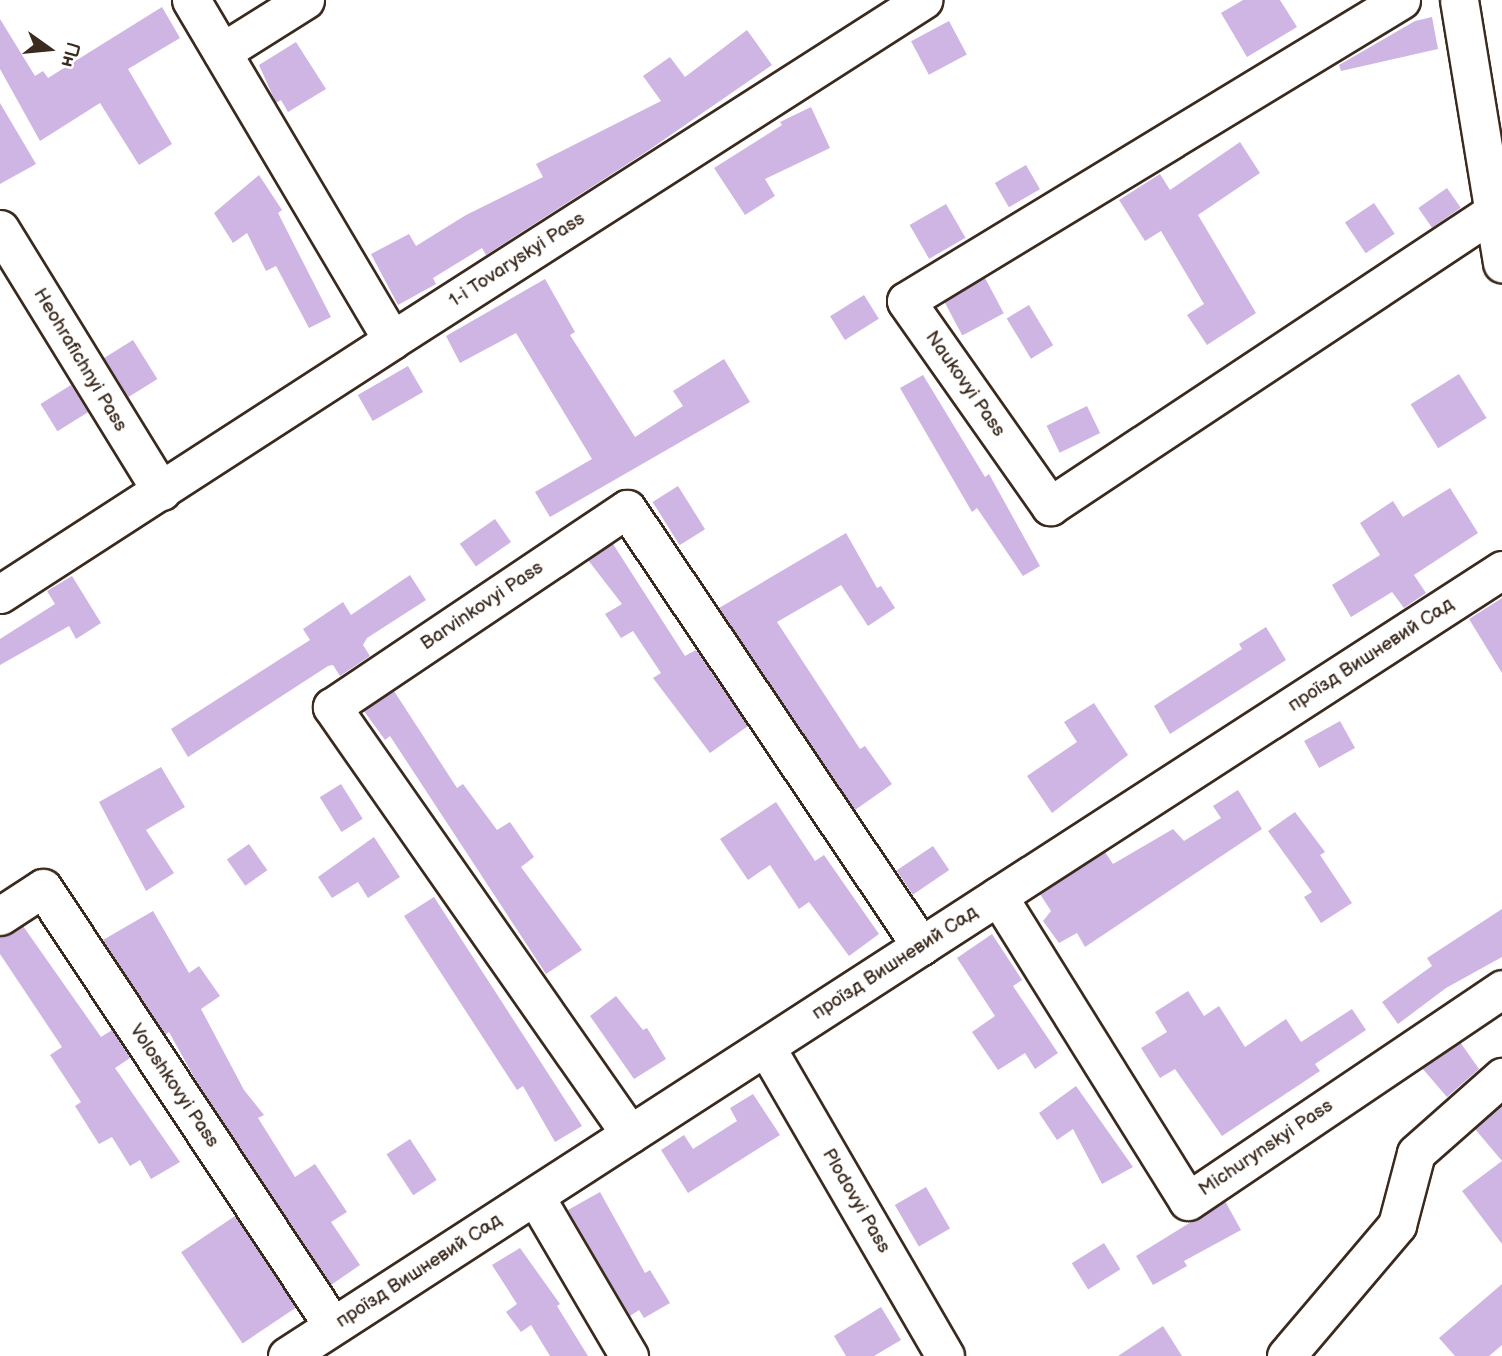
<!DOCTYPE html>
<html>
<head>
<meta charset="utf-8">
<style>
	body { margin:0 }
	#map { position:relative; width:1502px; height:1356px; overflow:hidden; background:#fff; font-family:"Balsamiq Sans",sans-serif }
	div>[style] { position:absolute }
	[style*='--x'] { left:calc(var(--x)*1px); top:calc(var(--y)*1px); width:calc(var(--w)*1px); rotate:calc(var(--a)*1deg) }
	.building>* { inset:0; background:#ceb5e3; transform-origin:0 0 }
	.roads { filter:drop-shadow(2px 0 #3b2a1e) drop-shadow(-2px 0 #3b2a1e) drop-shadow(0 2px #3b2a1e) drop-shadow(0 -2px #3b2a1e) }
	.street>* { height:37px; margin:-18.5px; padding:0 18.5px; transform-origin:18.5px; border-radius:18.5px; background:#fff }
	span { translate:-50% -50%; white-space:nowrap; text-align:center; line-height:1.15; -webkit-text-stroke:5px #fff; paint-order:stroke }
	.street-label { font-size:19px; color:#3b2a1e }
	.north { position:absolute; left:14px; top:14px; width:70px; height:70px; -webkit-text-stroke:5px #fff; paint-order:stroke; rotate:105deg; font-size:19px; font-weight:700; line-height:28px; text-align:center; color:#3b2a1e }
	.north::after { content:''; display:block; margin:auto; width:24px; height:32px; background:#3b2a1e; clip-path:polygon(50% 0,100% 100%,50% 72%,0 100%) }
</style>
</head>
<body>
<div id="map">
	<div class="building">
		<i style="clip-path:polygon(1243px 0,1280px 0,1297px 27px,1247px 57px,1221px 13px)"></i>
		<i style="clip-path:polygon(162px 7px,180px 38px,128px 69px,172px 144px,139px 165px,100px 103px,40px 141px,0 69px,0 19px,35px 76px,43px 71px,48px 78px)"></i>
		<i style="clip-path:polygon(1432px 17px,1438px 49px,1341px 71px,1339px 65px,1415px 21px)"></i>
		<i style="left:949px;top:21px;width:38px;height:43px;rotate:62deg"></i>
		<i style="clip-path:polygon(747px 30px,772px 65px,646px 152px,486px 255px,482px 248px,433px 278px,436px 284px,398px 305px,371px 254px,409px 234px,416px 246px,466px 215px,543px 177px,536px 164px,661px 101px,643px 76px,670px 57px,685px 77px)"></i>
		<i style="clip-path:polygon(296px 42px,326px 89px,288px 112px,281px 100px,276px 103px,259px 65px)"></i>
		<i style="clip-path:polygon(0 103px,36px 164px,0 184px)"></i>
		<i style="clip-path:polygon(811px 107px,830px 148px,765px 179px,775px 196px,745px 215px,714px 168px,782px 125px,780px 122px)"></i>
		<i style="clip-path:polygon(1240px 142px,1260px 173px,1198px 215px,1256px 313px,1207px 345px,1187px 315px,1204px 304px,1161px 231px,1145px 241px,1119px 200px,1160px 174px,1170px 190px)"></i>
		<i style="left:1026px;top:165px;width:28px;height:36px;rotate:60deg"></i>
		<i style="clip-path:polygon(259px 175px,282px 210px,278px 213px,331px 317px,309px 328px,276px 266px,266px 271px,247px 233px,233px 243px,214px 213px)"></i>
		<i style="left:1447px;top:188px;width:24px;height:35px;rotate:55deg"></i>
		<i style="left:1374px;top:203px;width:37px;height:35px;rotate:56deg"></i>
		<i style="left:946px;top:204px;width:39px;height:42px;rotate:60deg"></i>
		<i style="left:985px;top:278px;width:40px;height:47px;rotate:62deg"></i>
		<i style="clip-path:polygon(545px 279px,575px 332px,570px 335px,635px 437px,683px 406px,673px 391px,724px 359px,750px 402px,550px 517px,535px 492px,592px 459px,516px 333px,460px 363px,446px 336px)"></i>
		<i style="left:864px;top:295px;width:28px;height:40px;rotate:58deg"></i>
		<i style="left:1029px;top:305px;width:47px;height:26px;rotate:59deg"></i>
		<i style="left:133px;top:340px;width:46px;height:34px;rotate:58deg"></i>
		<i style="left:408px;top:366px;width:30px;height:58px;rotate:60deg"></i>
		<i style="left:1459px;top:374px;width:52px;height:57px;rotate:58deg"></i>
		<i style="clip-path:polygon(923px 375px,985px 477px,989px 474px,1040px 566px,1023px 576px,977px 508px,972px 512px,900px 388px)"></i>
		<i style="left:71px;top:385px;width:32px;height:36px;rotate:58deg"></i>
		<i style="left:1087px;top:406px;width:30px;height:45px;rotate:64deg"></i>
		<i style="left:678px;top:486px;width:51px;height:30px;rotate:58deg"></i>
		<i style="clip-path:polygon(1450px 488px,1478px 533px,1414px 575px,1426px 593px,1404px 608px,1392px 592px,1351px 617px,1332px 585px,1380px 555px,1360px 523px,1393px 501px,1403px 517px)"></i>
		<i style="left:495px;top:519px;width:28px;height:43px;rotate:55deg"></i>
		<i style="clip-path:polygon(846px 533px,877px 588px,881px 586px,895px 608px,868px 626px,841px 585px,777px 622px,860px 749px,865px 746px,892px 784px,855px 810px,719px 608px)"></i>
		<i style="clip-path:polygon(613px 544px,685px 656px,696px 650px,748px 726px,710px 753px,653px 678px,661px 673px,633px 631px,621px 638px,605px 614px,622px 604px,588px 560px)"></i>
		<i style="clip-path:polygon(410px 575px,426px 600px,367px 638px,363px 645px,370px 656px,340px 676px,333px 665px,328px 666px,188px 757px,171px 729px,310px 640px,303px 629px,343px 602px,351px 615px)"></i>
		<i style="clip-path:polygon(72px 576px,101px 623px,76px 639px,69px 626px,0 665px,0 639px,55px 604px,47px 591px)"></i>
		<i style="clip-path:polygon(1502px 598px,1502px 673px,1469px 619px)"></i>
		<i style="clip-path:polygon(1266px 627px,1286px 660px,1170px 734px,1154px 706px,1242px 649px,1239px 644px)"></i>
		<i style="clip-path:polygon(394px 691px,457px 788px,463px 784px,497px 830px,510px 822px,534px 857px,521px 867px,582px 950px,546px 974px,390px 736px,385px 740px,364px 711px)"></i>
		<i style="clip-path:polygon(1094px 703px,1128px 755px,1052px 813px,1027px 776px,1077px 742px,1064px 722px)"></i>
		<i style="left:1340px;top:721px;width:31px;height:41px;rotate:61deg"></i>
		<i style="clip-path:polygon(161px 767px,185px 807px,146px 830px,174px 873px,146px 891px,99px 802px)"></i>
		<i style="left:341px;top:784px;width:41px;height:25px;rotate:58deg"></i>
		<i style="clip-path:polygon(1238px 790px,1262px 829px,1085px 947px,1077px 933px,1059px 943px,1043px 921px,1051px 911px,1040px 894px,1105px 852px,1113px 864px,1173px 829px,1184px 841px,1221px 818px,1213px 806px)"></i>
		<i style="clip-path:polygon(776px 802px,815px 861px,824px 855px,879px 934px,849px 956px,809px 902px,799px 909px,770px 865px,748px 880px,720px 839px)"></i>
		<i style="clip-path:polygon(1295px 812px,1325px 852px,1320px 855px,1352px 903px,1321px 923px,1304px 897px,1312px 892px,1268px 831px)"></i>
		<i style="clip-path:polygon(374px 837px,400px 877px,368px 898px,358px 882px,332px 898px,318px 877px)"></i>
		<i style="left:249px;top:844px;width:32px;height:27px;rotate:55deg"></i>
		<i style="left:933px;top:846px;width:29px;height:44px;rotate:56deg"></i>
		<i style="clip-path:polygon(434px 897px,582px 1126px,555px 1142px,523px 1086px,517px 1090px,404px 916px)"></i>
		<i style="clip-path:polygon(1502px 909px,1502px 957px,1446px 988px,1398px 1024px,1382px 1002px,1432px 966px,1427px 958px)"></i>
		<i style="clip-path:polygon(153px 911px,189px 973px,199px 966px,220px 996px,201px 1009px,244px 1090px,264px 1115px,258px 1118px,295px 1177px,315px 1164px,347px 1212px,331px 1222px,360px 1265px,331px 1285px,195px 1079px,169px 1032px,165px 1035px,103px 940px)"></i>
		<i style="clip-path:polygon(23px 926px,101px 1037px,112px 1030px,130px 1058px,115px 1068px,180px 1162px,151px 1179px,140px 1160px,130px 1166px,112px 1137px,99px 1144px,75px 1106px,81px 1102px,50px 1055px,62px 1047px,0 954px,0 937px)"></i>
		<i style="clip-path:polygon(992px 934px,1022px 980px,1013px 986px,1058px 1053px,1035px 1069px,1025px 1053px,998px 1070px,972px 1032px,995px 1016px,957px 958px)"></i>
		<i style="clip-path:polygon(1188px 991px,1204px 1016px,1219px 1006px,1245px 1047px,1286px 1019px,1301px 1042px,1352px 1009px,1366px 1030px,1315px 1064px,1320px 1071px,1222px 1136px,1175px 1069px,1160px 1078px,1141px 1048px,1167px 1032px,1155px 1012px)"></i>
		<i style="clip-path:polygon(616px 996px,643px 1030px,647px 1028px,666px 1059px,634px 1079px,590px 1016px)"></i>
		<i style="clip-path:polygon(1460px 1042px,1479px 1069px,1447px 1097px,1422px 1068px)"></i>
		<i style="clip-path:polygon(1076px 1086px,1133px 1167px,1102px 1184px,1073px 1129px,1057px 1140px,1039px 1113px)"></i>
		<i style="clip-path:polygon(753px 1094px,780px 1135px,688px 1193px,661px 1150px,684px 1135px,693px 1149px,737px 1121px,730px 1108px)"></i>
		<i style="clip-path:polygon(1502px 1105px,1502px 1244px,1462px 1191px,1502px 1161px,1475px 1129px)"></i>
		<i style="left:410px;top:1139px;width:49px;height:28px;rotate:57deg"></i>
		<i style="left:926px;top:1187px;width:48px;height:36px;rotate:60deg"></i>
		<i style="clip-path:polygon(600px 1192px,645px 1273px,650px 1270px,670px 1303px,644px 1318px,639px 1310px,630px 1316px,568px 1210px)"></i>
		<i style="clip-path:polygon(1225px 1201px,1241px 1230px,1184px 1261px,1187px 1266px,1153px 1285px,1136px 1256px)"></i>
		<i style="left:235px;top:1216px;width:110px;height:65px;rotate:56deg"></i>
		<i style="left:1104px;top:1243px;width:31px;height:38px;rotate:58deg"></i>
		<i style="clip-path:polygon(520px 1248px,560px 1304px,557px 1306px,588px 1356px,550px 1356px,531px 1325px,521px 1332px,506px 1312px,517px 1304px,492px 1265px)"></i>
		<i style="clip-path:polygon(1502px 1284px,1502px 1345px,1489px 1356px,1455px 1356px,1439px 1338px)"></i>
		<i style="clip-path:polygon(881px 1307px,901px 1340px,874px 1356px,846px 1356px,834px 1336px)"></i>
		<i style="clip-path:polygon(1163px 1326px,1182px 1356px,1118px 1356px)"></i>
	</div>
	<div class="roads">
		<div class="street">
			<i style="--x:191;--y:0;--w:395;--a:59.4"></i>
			<i style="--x:392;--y:340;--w:631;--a:-32.63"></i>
			<i style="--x:1401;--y:0;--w:579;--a:148.7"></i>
			<i style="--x:906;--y:301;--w:251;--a:54.9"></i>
			<i style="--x:1050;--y:506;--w:532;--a:-33.57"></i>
			<i style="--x:1459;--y:0;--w:267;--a:80.7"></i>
			<i style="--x:222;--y:52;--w:98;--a:-32.1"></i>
			<i style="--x:0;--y:229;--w:308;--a:58.4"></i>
			<i style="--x:0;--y:594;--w:467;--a:-32.9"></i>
			<i style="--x:998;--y:896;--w:359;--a:58.1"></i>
			<i style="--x:1188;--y:1201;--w:379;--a:-34"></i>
			<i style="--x:0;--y:916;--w:51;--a:-33.1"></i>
			<i style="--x:43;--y:888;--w:525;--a:56.49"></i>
			<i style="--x:766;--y:1047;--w:357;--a:59.9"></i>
			<i style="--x:630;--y:1134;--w:521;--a:-124.91"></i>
			<i style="--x:332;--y:707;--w:355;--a:-33.9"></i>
			<i style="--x:627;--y:509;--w:527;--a:56.07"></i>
			<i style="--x:535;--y:1196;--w:186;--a:59.6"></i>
			<i style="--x:287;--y:1356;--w:1447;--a:-32.9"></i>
			<i style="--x:1286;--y:1356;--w:172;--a:-49.7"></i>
			<i style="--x:1397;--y:1225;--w:74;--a:-75.2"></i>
			<i style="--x:1416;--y:1153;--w:115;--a:-41.5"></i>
		</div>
	</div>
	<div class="street-label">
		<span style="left:517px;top:260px;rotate:-33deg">1-i Tovaryskyi Pass</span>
		<span style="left:80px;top:360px;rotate:59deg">Heohrafichnyi Pass</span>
		<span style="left:965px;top:384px;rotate:55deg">Naukovyi Pass</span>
		<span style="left:482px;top:606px;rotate:-34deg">Barvinkovyi Pass</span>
		<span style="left:1371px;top:655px;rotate:-33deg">проїзд Вишневий Сад</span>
		<span style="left:895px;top:963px;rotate:-33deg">проїзд Вишневий Сад</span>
		<span style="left:174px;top:1086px;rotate:56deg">Voloshkovyi Pass</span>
		<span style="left:1266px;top:1148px;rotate:-34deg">Michurynskyi Pass</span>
		<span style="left:856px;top:1201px;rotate:60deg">Plodovyi Pass</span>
		<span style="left:419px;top:1271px;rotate:-33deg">проїзд Вишневий Сад</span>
	</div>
	<div class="north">Пн</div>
</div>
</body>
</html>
